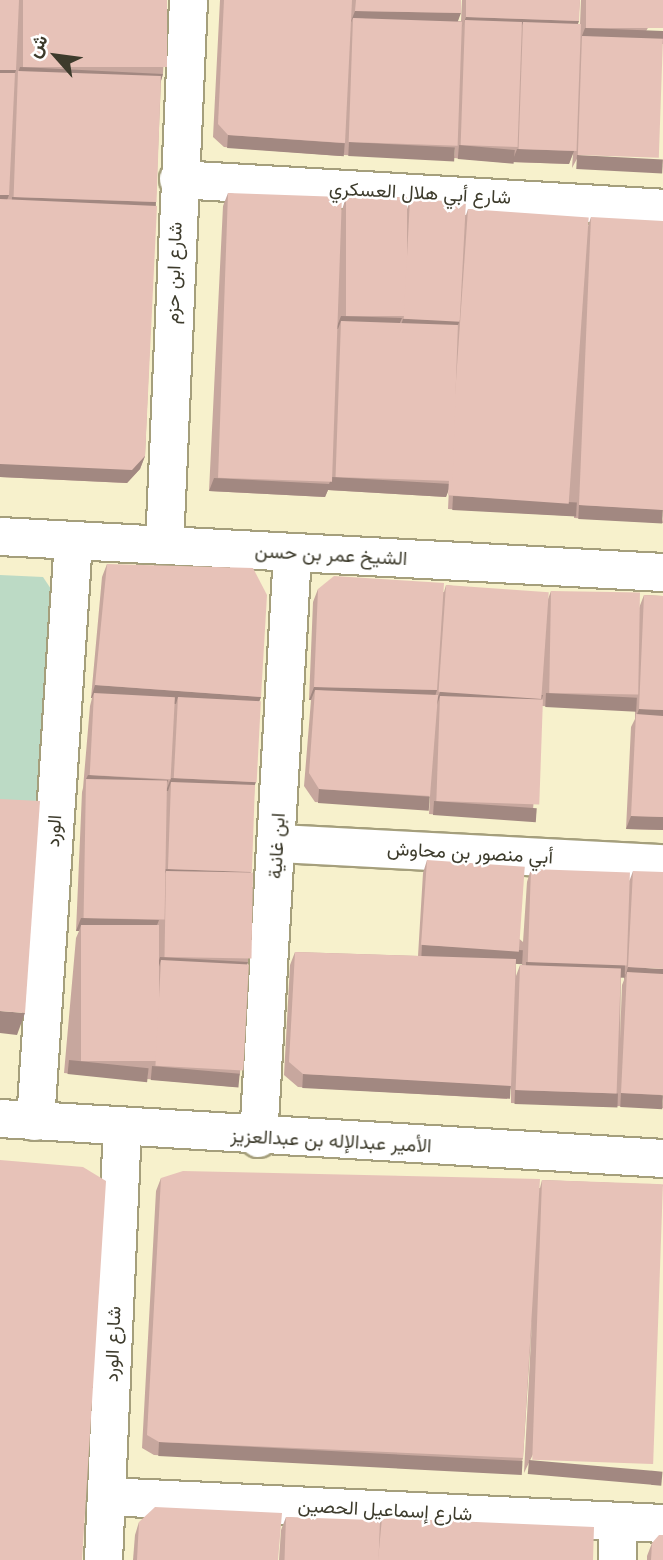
<!DOCTYPE html>
<html>
<head>
<meta charset="utf-8">
<style>
	body { margin:0 }
	#map { position:relative; width:663px; height:1560px; overflow:hidden; background:#f7f1cc; font-family:Helvetica,Vazirmatn,sans-serif }
	div>[style] { position:absolute }
	[style*='--x'] { left:calc(var(--x)*1px); top:calc(var(--y)*1px); width:calc(var(--w)*1px); rotate:calc(var(--a)*1deg) }
	.green>* { inset:0; background:#bcdac5 }
	.roads { filter:drop-shadow(2px 0 #a59f7c) drop-shadow(-2px 0 #a59f7c) drop-shadow(0 2px #a59f7c) drop-shadow(0 -2px #a59f7c) }
	.minor>* { height:37px; margin:-18.5px; padding:0 18.5px; transform-origin:18.5px; border-radius:18.5px; background:#fff }
	.wall>* { inset:0; background:#c7a79e }
	.shaded-wall>* { inset:0; background:#a28881; transform-origin:0 0 }
	.building>* { inset:0; background:#e7c2b8; transform-origin:0 0 }
	span { translate:-50% -50%; white-space:nowrap; text-align:center; line-height:1.15; -webkit-text-stroke:5px #fff; paint-order:stroke }
	.street-label { font-size:19px; color:#3d3b2c }
	.north { position:absolute; left:21px; top:21px; width:70px; height:70px; -webkit-text-stroke:5px #fff; paint-order:stroke; rotate:298deg; font-size:19px; font-weight:700; line-height:28px; text-align:center; color:#3d3b2c }
	.north::after { content:''; display:block; margin:auto; width:24px; height:32px; background:#3d3b2c; clip-path:polygon(50% 0,100% 100%,50% 72%,0 100%) }
</style>
</head>
<body>
<div id="map">
	<div class="green">
		<i style="clip-path:polygon(0 575px,43px 577px,51px 589px,35px 820px,0 818px)"></i>
	</div>
	<div class="roads">
		<div class="minor">
			<i style="--x:178;--y:179;--w:486;--a:3.4"></i>
			<i style="--x:0;--y:536;--w:664;--a:3.11"></i>
			<i style="--x:164;--y:545;--w:546;--a:-87.48"></i>
			<i style="--x:278;--y:843;--w:386;--a:3"></i>
			<i style="--x:0;--y:1118;--w:664;--a:3.45"></i>
			<i style="--x:35;--y:1121;--w:582;--a:-86.26"></i>
			<i style="--x:258;--y:1138;--w:586;--a:-86.67"></i>
			<i style="--x:106;--y:1496;--w:558;--a:2.78"></i>
			<i style="--x:103;--y:1560;--w:432;--a:-87.5"></i>
			<i style="--x:617;--y:1560;--w:39;--a:-89"></i>
		</div>
	</div>
	<div class="wall">
		<i style="clip-path:polygon(0 0,167px 0,163px 74px,161px 81px,145px 456px,140px 469px,127px 483px,0 477px)"></i>
		<i style="clip-path:polygon(220px 0,461px 0,458px 21px,461px 21px,462px 0,580px 0,578px 24px,580px 24px,581px 0,663px 0,572px 168px,573px 153px,569px 164px,512px 162px,513px 156px,510px 163px,454px 158px,455px 148px,450px 160px,344px 155px,344px 145px,340px 156px,224px 147px,213px 137px)"></i>
		<i style="clip-path:polygon(228px 193px,342px 210px,346px 197px,407px 209px,410px 199px,466px 215px,468px 209px,588px 226px,591px 217px,663px 523px,574px 518px,574px 509px,572px 516px,448px 509px,449px 488px,446px 497px,328px 490px,325px 497px,209px 491px,223px 206px)"></i>
		<i style="clip-path:polygon(evenodd,107px 564px,261px 697px,259px 701px,250px 873px,248px 962px,247px 965px,240px 1074px,235px 1087px,147px 1079px,148px 1069px,144px 1081px,64px 1073px,76px 938px,79px 931px,76px 931px,82px 792px,83px 788px,90px 706px,92px 698px,91px 698px,102px 577px,107px 564px,156px 970px,158px 970px,151px 1036px,156px 970px)"></i>
		<i style="clip-path:polygon(446px 585px,548px 599px,551px 591px,639px 608px,644px 595px,663px 596px,663px 830px,626px 829px,631px 727px,635px 719px,635px 701px,632px 710px,542px 706px,532px 821px,429px 814px,430px 795px,426px 809px,315px 802px,304px 786px,311px 700px,309px 700px,313px 602px,318px 589px,444px 592px)"></i>
		<i style="clip-path:polygon(evenodd,427px 860px,523px 942px,527px 882px,531px 869px,629px 882px,633px 871px,663px 1108px,616px 1106px,617px 1098px,614px 1107px,511px 1103px,511px 1087px,507px 1099px,298px 1087px,284px 1075px,290px 965px,295px 952px,418px 956px,423px 873px,427px 860px,522px 951px,522px 965px,520px 965px,516px 976px,516px 963px,518px 963px,522px 951px,427px 860px,624px 963px,624px 980px,622px 985px,620px 1039px,621px 973px,624px 963px)"></i>
		<i style="clip-path:polygon(161px 1178px,540px 1188px,542px 1180px,663px 1185px,524px 1473px,532px 1320px,523px 1458px,519px 1471px,154px 1455px,142px 1448px,156px 1191px)"></i>
		<i style="clip-path:polygon(286px 1517px,379px 1524px,382px 1518px,593px 1560px,279px 1560px,281px 1530px)"></i>
		<i style="clip-path:polygon(139px 1522px,278px 1560px,133px 1560px,135px 1535px)"></i>
		<i style="clip-path:polygon(652px 1543px,663px 1560px,647px 1560px,647px 1556px)"></i>
	</div>
	<div class="shaded-wall">
		<i style="clip-path:polygon(355px 11px,461px 13px,456px 26px,353px 18px,350px 24px)"></i>
		<i style="clip-path:polygon(466px 17px,579px 21px,574px 34px,523px 22px,520px 32px,465px 20px,461px 30px)"></i>
		<i style="clip-path:polygon(585px 28px,663px 31px,663px 44px,582px 36px,580px 41px)"></i>
		<i style="clip-path:polygon(20px 67px,163px 74px,159px 87px,18px 73px)"></i>
		<i style="clip-path:polygon(0 70px,16px 70px,12px 83px,0 83px)"></i>
		<i style="left:228px;top:135px;width:117px;height:13px;rotate:4deg"></i>
		<i style="left:349px;top:142px;width:106px;height:14px;rotate:3deg"></i>
		<i style="left:459px;top:145px;width:56px;height:14px;rotate:5deg"></i>
		<i style="clip-path:polygon(517px 149px,574px 151px,569px 164px,512px 162px)"></i>
		<i style="left:577px;top:155px;width:86px;height:14px;rotate:3deg"></i>
		<i style="clip-path:polygon(0 195px,9px 195px,4px 208px,0 208px)"></i>
		<i style="left:12px;top:197px;width:144px;height:14px;rotate:2deg"></i>
		<i style="clip-path:polygon(341px 316px,402px 318px,397px 330px,341px 321px,338px 329px,336px 329px)"></i>
		<i style="clip-path:polygon(403px 319px,460px 320px,455px 333px,399px 331px)"></i>
		<i style="clip-path:polygon(145px 456px,140px 469px,127px 483px,0 477px,0 464px)"></i>
		<i style="clip-path:polygon(332px 477px,451px 484px,446px 497px,328px 490px,325px 497px,209px 491px,214px 478px,329px 484px)"></i>
		<i style="left:453px;top:496px;width:124px;height:14px;rotate:3deg"></i>
		<i style="left:579px;top:505px;width:84px;height:14px;rotate:3deg"></i>
		<i style="clip-path:polygon(95px 685px,261px 697px,256px 710px,178px 697px,176px 704px,94px 698px,94px 693px,92px 698px,91px 698px)"></i>
		<i style="clip-path:polygon(314px 687px,437px 690px,433px 703px,315px 690px,311px 700px,309px 700px)"></i>
		<i style="clip-path:polygon(440px 692px,543px 695px,539px 708px,440px 696px,437px 705px,435px 705px)"></i>
		<i style="left:546px;top:693px;width:91px;height:14px;rotate:3deg"></i>
		<i style="clip-path:polygon(639px 709px,663px 710px,663px 723px,636px 717px)"></i>
		<i style="clip-path:polygon(88px 775px,168px 780px,163px 793px,86px 779px)"></i>
		<i style="clip-path:polygon(171px 778px,256px 782px,251px 795px,171px 782px,168px 791px,166px 791px)"></i>
		<i style="left:319px;top:789px;width:111px;height:14px;rotate:4deg"></i>
		<i style="left:434px;top:801px;width:103px;height:14px;rotate:4deg"></i>
		<i style="clip-path:polygon(631px 816px,663px 817px,663px 830px,626px 829px)"></i>
		<i style="clip-path:polygon(164px 869px,251px 872px,246px 884px,166px 871px,162px 882px,159px 881px)"></i>
		<i style="clip-path:polygon(81px 918px,159px 920px,154px 933px,81px 925px,79px 931px,76px 931px)"></i>
		<i style="left:422px;top:945px;width:101px;height:14px;rotate:3deg"></i>
		<i style="clip-path:polygon(160px 957px,248px 962px,244px 975px,161px 960px,158px 970px,156px 970px)"></i>
		<i style="left:526px;top:962px;width:99px;height:14px;rotate:1deg"></i>
		<i style="clip-path:polygon(628px 967px,663px 969px,663px 982px,627px 972px,624px 980px)"></i>
		<i style="clip-path:polygon(0 1011px,25px 1013px,17px 1035px,0 1033px)"></i>
		<i style="left:69px;top:1060px;width:80px;height:14px;rotate:6deg"></i>
		<i style="left:152px;top:1066px;width:88px;height:14px;rotate:5deg"></i>
		<i style="left:303px;top:1074px;width:208px;height:14px;rotate:3deg"></i>
		<i style="left:515px;top:1090px;width:103px;height:14px;rotate:2deg"></i>
		<i style="left:621px;top:1093px;width:42px;height:14px;rotate:3deg"></i>
		<i style="left:159px;top:1442px;width:364px;height:14px;rotate:3deg"></i>
		<i style="left:529px;top:1460px;width:134px;height:14px;rotate:5deg"></i>
	</div>
	<div class="building">
		<i style="clip-path:polygon(0 0,19px 0,16px 70px,0 70px)"></i>
		<i style="left:23px;top:0;width:144px;height:67px"></i>
		<i style="clip-path:polygon(224px 0,352px 0,345px 143px,228px 135px,218px 124px)"></i>
		<i style="clip-path:polygon(356px 0,461px 0,461px 13px,355px 11px)"></i>
		<i style="clip-path:polygon(466px 0,580px 0,579px 21px,466px 17px)"></i>
		<i style="left:586px;top:0;width:77px;height:28px"></i>
		<i style="left:353px;top:18px;width:109px;height:124px;rotate:2deg"></i>
		<i style="left:465px;top:20px;width:57px;height:125px;rotate:2deg"></i>
		<i style="left:523px;top:22px;width:58px;height:127px;rotate:2deg"></i>
		<i style="left:582px;top:36px;width:81px;height:119px;rotate:2deg"></i>
		<i style="left:18px;top:71px;width:143px;height:126px;rotate:2deg"></i>
		<i style="clip-path:polygon(0 73px,15px 73px,9px 195px,0 195px)"></i>
		<i style="left:228px;top:193px;width:114px;height:285px;rotate:2deg"></i>
		<i style="left:346px;top:197px;width:61px;height:119px"></i>
		<i style="clip-path:polygon(0 199px,157px 206px,145px 456px,132px 470px,0 464px)"></i>
		<i style="left:410px;top:199px;width:56px;height:120px;rotate:3deg"></i>
		<i style="left:468px;top:209px;width:121px;height:287px;rotate:4deg"></i>
		<i style="clip-path:polygon(591px 217px,663px 221px,663px 510px,579px 505px)"></i>
		<i style="left:341px;top:321px;width:117px;height:156px;rotate:2deg"></i>
		<i style="clip-path:polygon(107px 564px,253px 568px,267px 595px,261px 697px,95px 685px)"></i>
		<i style="clip-path:polygon(334px 576px,444px 583px,437px 690px,314px 687px,318px 589px)"></i>
		<i style="left:446px;top:585px;width:103px;height:107px;rotate:4deg"></i>
		<i style="left:551px;top:591px;width:89px;height:102px;rotate:1deg"></i>
		<i style="clip-path:polygon(644px 595px,663px 596px,663px 710px,639px 709px)"></i>
		<i style="clip-path:polygon(315px 690px,438px 695px,430px 796px,319px 789px,309px 773px)"></i>
		<i style="left:94px;top:693px;width:81px;height:82px;rotate:3deg"></i>
		<i style="left:440px;top:696px;width:103px;height:105px;rotate:2deg"></i>
		<i style="left:178px;top:697px;width:83px;height:81px;rotate:3deg"></i>
		<i style="clip-path:polygon(636px 714px,663px 716px,663px 817px,631px 816px)"></i>
		<i style="left:86px;top:779px;width:81px;height:139px;rotate:1deg"></i>
		<i style="left:171px;top:782px;width:84px;height:87px;rotate:2deg"></i>
		<i style="clip-path:polygon(0 799px,40px 801px,25px 1013px,0 1011px)"></i>
		<i style="left:427px;top:860px;width:98px;height:85px;rotate:4deg"></i>
		<i style="left:531px;top:869px;width:99px;height:93px;rotate:2deg"></i>
		<i style="left:166px;top:871px;width:87px;height:86px;rotate:1deg"></i>
		<i style="clip-path:polygon(633px 871px,663px 872px,663px 969px,628px 967px)"></i>
		<i style="left:81px;top:925px;width:78px;height:136px"></i>
		<i style="clip-path:polygon(295px 952px,516px 959px,511px 1086px,303px 1074px,289px 1062px)"></i>
		<i style="left:161px;top:960px;width:88px;height:106px;rotate:3deg"></i>
		<i style="left:520px;top:965px;width:101px;height:125px;rotate:2deg"></i>
		<i style="clip-path:polygon(627px 972px,663px 974px,663px 1095px,621px 1093px)"></i>
		<i style="clip-path:polygon(0 1160px,83px 1167px,106px 1181px,82px 1560px,0 1560px)"></i>
		<i style="clip-path:polygon(183px 1171px,540px 1179px,523px 1458px,159px 1442px,147px 1435px,161px 1178px)"></i>
		<i style="left:542px;top:1180px;width:121px;height:280px;rotate:2deg"></i>
		<i style="clip-path:polygon(155px 1507px,282px 1513px,278px 1560px,137px 1560px,139px 1522px)"></i>
		<i style="left:286px;top:1517px;width:94px;height:43px;rotate:2deg"></i>
		<i style="clip-path:polygon(382px 1518px,594px 1527px,593px 1560px,477px 1560px,478px 1549px,477px 1560px,378px 1560px)"></i>
		<i style="clip-path:polygon(659px 1535px,663px 1535px,663px 1560px,651px 1560px,652px 1543px)"></i>
	</div>
	<div class="street-label">
		<span style="left:420px;top:193px;rotate:3deg">شارع أبي هلال العسكري</span>
		<span style="left:174px;top:273px;rotate:-88deg">شارع ابن حزم</span>
		<span style="left:331px;top:555px;rotate:3deg">الشيخ عمر بن حسن</span>
		<span style="left:54px;top:831px;rotate:-86deg">الورد</span>
		<span style="left:277px;top:846px;rotate:-87deg">ابن غانية</span>
		<span style="left:470px;top:853px;rotate:3deg">أبي منصور بن محاوش</span>
		<span style="left:331px;top:1141px;rotate:3deg">الأمير عبدالإله بن عبدالعزيز</span>
		<span style="left:113px;top:1344px;rotate:-88deg">شارع الورد</span>
		<span style="left:385px;top:1510px;rotate:3deg">شارع إسماعيل الحصين</span>
	</div>
	<div class="north">ش</div>
</div>
</body>
</html>
